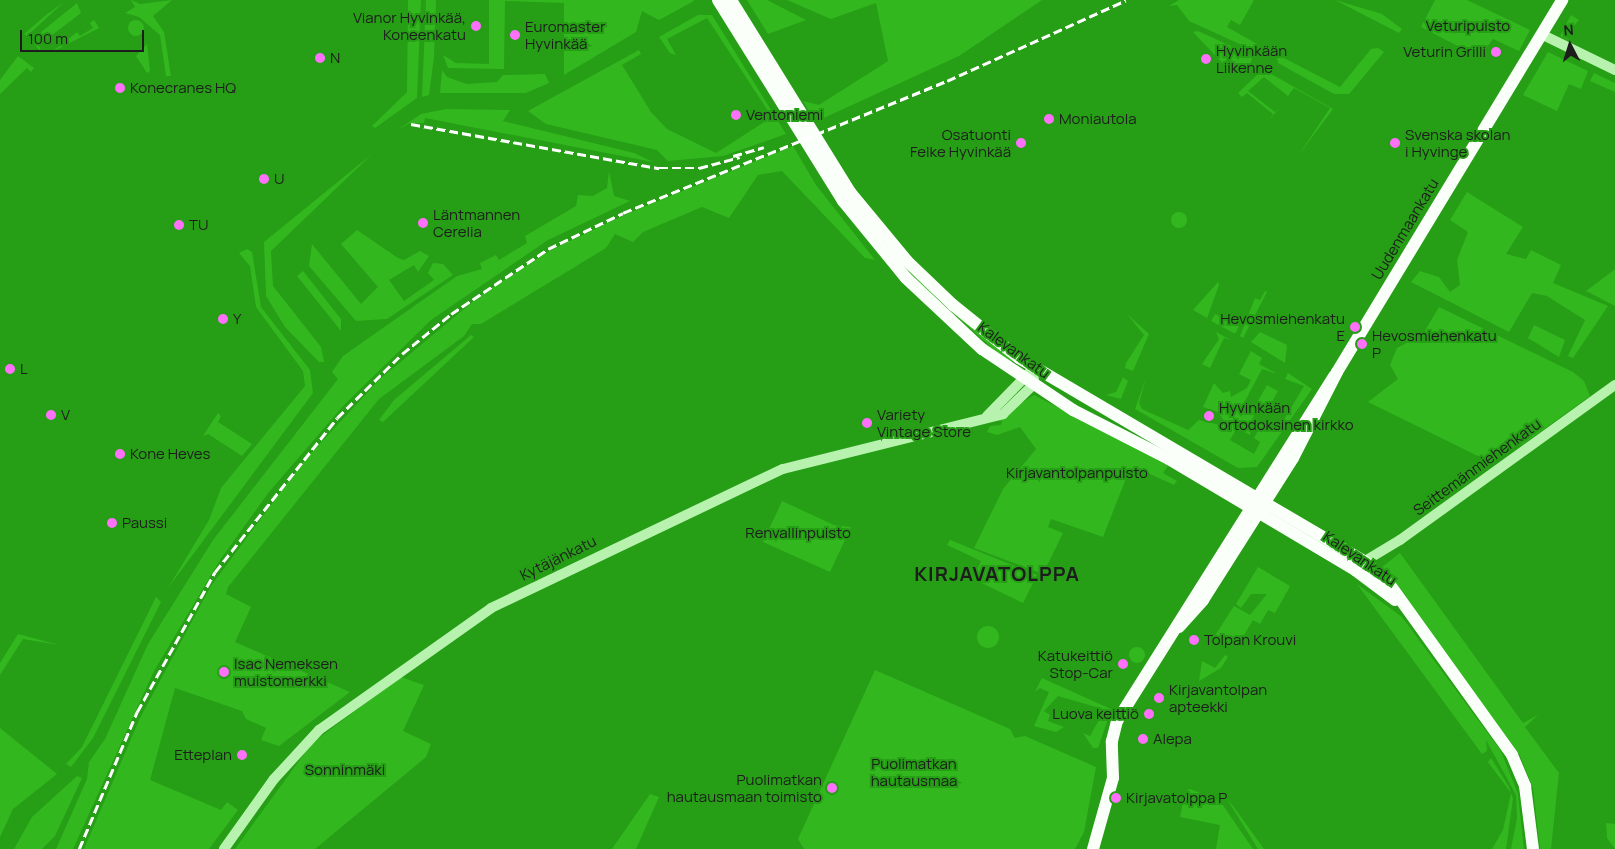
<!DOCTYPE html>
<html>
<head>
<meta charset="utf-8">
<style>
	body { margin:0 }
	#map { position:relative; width:1615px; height:849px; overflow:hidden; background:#269e16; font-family:Manrope,sans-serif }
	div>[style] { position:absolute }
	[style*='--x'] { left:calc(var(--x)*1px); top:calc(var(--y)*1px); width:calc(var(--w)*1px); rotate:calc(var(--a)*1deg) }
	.green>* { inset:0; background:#33b71f; transform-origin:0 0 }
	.round { border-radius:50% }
	.minor>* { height:10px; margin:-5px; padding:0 5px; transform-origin:5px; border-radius:5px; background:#b7f3ae }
	.major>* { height:12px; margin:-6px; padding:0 6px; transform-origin:6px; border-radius:6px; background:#fafffa }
	.rail>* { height:2.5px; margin-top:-1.25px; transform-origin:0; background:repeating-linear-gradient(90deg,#fff 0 9px,transparent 0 13px) }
	.dots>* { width:14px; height:14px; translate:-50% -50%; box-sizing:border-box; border:2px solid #269e16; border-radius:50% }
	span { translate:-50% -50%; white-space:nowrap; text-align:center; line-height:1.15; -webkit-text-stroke:4px #269e16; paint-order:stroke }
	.poi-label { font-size:15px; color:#1d1d1d }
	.right { translate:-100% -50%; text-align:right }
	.left { translate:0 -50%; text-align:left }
	.park-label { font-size:15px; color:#1b1d1b }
	.street-label { font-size:15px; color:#1d1d1d }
	.district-label { font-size:20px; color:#1d1d1d; font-weight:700; letter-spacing:1px }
	.north { position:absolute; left:1545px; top:20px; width:50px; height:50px; -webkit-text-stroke:4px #269e16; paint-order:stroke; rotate:355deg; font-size:14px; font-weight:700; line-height:20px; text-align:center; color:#1d1d1d }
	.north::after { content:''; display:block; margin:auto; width:18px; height:22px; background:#1d1d1d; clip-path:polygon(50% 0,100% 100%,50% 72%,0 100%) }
	.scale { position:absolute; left:20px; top:30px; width:124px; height:22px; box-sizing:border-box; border:2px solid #1d1d1d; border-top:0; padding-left:6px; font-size:15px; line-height:18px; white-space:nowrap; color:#1d1d1d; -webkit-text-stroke:4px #269e16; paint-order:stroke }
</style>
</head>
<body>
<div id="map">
	<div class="green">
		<i style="clip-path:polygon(131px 0,140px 4px,172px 0,153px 16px,164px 32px,171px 76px,166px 76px,160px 35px,139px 17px,125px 13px,135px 7px)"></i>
		<i style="clip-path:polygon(408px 0,421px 0,417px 98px,375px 128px,372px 126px,407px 92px)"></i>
		<i style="clip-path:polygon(426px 0,436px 0,434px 57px,429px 95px,422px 97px)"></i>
		<i style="clip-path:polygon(489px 0,693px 0,694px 1px,659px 20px,642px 11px,636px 32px,564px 75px,564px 3px,505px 1px,504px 69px,448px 68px,443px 55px,456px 63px,489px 64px)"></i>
		<i style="clip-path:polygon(747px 0,767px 0,806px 20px,768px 34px)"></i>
		<i style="clip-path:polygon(787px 0,1042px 0,959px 56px,815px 122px,803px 101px,819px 105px,888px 61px,876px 3px,831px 19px)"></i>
		<i style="clip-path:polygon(1179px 0,1254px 0,1240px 25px,1231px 20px,1227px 27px,1259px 45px,1255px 51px,1189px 21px,1177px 5px,1169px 6px)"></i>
		<i style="clip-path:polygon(1335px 0,1382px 14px,1402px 29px,1399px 33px)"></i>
		<i style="clip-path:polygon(1435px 0,1467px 0,1530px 30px,1519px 51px,1493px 39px,1479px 57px,1421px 27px)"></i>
		<i style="clip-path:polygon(64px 2px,27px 36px,24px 34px,46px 15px)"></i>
		<i style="clip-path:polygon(77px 3px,81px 13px,39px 45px,41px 51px,30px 41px)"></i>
		<i style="clip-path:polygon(698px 15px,712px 15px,786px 134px,723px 156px,668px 161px,657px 150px,546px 124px,528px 111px,639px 50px,641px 54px,622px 65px,651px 112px,667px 129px,716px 153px,772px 117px,707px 18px,667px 39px,676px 55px,670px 53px,659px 37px)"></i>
		<i style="clip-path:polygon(1571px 15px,1579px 20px,1565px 37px,1572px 42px,1560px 36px)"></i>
		<i style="clip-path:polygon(94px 20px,99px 28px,52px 52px,77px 32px,80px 36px,93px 28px,90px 23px)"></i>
		<i class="round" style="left:128px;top:20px;width:16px;height:16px"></i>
		<i style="clip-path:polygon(1198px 31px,1253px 56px,1248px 70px,1228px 69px,1193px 32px)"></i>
		<i style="clip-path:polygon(147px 44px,150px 71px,147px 73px,136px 56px)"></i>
		<i style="clip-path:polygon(1378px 48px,1384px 52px,1349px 94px,1334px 94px,1278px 63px,1277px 57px,1283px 50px,1280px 56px,1340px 87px,1371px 49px)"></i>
		<i style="clip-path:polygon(1548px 52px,1588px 71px,1581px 89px,1569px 84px,1557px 111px,1523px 95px)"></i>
		<i style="clip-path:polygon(18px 56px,34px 68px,31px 72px,27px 68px,0 94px,0 80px)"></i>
		<i style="clip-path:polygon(442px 70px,447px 77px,467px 84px,497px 82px,503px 75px,545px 74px,549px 83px,526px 93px,440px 93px)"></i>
		<i style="clip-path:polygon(1268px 72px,1333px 109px,1298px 156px,1330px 108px,1294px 88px,1288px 96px,1264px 77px,1248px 91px,1275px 112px,1280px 108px,1269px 119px,1273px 114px,1247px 93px,1242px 97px,1238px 93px,1258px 74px)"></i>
		<i style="clip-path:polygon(1594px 73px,1615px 83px,1615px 92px,1590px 81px)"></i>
		<i style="clip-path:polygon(446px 109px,510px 110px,503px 121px,634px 153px,653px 162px,425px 118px,424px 123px,410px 123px,396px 131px,421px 114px)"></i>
		<i style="clip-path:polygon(793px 146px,816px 185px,875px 260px,865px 258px,782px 171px,758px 175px,729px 218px,702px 207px,643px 232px,633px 242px,615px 234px,606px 248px,481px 324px,472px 324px,464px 336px,379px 399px,228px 587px,226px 594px,251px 607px,235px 642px,350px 692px,279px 746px,261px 740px,266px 728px,246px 719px,242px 711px,175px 688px,150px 780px,221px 810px,227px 802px,238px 810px,209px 849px,84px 849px,140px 718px,211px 586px,303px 462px,380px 379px,482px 294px,549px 251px,629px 213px)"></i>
		<i style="clip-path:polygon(372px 154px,271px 251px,273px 286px,321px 347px,324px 362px,319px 362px,285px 327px,266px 296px,264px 242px)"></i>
		<i style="clip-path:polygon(609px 171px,614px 196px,630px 201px,548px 240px,431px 320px,344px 405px,269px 492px,220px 560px,154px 671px,73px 849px,56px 849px,87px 779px,89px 762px,105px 739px,148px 644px,213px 540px,338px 379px,332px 372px,343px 356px,457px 276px,482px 269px,480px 263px,496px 255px,499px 260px,527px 243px,525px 236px,576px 206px,578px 195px,593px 196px,607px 188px)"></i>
		<i style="clip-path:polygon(1467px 192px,1523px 227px,1506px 254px,1526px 259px,1531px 250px,1561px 265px,1553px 283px,1608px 306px,1573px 358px,1568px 356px,1585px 320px,1547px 296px,1532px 293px,1509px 332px,1411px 282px,1420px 271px,1439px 277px,1450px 292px,1460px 285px,1457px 260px,1468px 232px,1450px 220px)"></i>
		<i style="clip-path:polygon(850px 200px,1014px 359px,1010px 364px,906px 271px)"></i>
		<i class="round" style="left:1171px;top:212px;width:16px;height:16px"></i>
		<i style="clip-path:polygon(357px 230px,398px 258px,404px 260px,420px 251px,429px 256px,418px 272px,414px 265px,389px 280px,404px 301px,434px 280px,428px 273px,433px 263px,443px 264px,453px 275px,387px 319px,356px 321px,309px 266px,312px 244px,361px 304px,378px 287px,341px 244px)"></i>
		<i style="clip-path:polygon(247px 249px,252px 252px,261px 307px,310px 370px,313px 393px,168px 588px,209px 520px,221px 488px,305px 386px,303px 371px,256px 307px,250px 266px,239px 253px)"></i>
		<i style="clip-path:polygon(1614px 270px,1615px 270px,1615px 306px,1586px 291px)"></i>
		<i style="clip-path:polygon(303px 271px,341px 319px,341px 331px,297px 276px)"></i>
		<i style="clip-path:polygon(1218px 282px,1219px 285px,1207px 318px,1193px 310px)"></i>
		<i style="clip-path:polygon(1265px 291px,1267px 292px,1243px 338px,1240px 336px,1255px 298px,1260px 300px)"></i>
		<i style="clip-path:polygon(1439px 307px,1573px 372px,1584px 381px,1590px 396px,1523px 444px,1512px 448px,1506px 442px,1486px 460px,1368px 402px,1398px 379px,1390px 365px,1397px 348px,1423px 334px)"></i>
		<i style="clip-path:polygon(1127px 314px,1149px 334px,1133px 371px,1125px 368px,1126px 363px,1144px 335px)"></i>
		<i style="left:1215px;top:314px;width:27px;height:8px;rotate:28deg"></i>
		<i style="clip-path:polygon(1534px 325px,1565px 340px,1559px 357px,1528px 338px)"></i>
		<i style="clip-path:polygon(1216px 332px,1231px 340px,1224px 338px,1210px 368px,1202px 364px,1219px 339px)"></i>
		<i style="clip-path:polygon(1260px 332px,1287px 345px,1285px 363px,1251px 342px)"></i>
		<i style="clip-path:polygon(471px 335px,474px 337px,383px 422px,379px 420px,394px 400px)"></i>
		<i style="clip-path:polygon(1251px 351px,1262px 358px,1259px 364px,1277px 374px,1262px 369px,1244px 403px,1254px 408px,1267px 385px,1278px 391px,1265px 415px,1255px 410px,1250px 435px,1237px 428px,1230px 440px,1254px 454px,1260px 442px,1254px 438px,1261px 425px,1278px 430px,1304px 386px,1285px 379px,1288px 373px,1312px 389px,1257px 467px,1238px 468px,1135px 409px,1146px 378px,1139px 403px,1142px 409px,1188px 430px,1199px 420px,1220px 425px,1224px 421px,1218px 412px,1203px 407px,1214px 383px,1223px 393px,1230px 391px,1231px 397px,1247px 388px,1251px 380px,1239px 374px)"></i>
		<i style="clip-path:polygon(1123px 377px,1128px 381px,1121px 399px,1106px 395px,1116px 392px)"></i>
		<i style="clip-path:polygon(1034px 395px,1159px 460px,1168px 466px,1163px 473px,1177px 481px,1174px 485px,1139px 469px,1133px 480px,1127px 476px,1103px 537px,1051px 519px,1048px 527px,1063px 533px,1043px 574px,974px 548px,1003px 489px,1036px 449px,1020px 427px,997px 435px,987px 432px,990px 426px,1001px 425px,1002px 421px,995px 420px)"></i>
		<i style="clip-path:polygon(218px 413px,221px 416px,218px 422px,252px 444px,242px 456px,208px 434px,203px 436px)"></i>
		<i style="clip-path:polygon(782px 501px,834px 525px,851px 527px,830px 572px,763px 542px)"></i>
		<i style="clip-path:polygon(950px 540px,1037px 575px,1023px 603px,973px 579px,981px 561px,947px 545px)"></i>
		<i style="clip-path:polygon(1400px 553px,1523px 723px,1538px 715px,1525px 727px,1559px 773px,1551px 849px,1540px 849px,1533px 788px,1520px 756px,1382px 567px)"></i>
		<i style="clip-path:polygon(1258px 567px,1290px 586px,1288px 590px,1275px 613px,1268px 610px,1260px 624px,1253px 620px,1240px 642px,1228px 646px,1214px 637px,1234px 606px,1250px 615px,1267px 594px,1251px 594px,1241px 608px,1236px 604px)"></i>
		<i style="clip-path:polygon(1357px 584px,1402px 617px,1501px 751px,1518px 794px,1524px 849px,1511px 849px,1517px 818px,1516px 795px,1486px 740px,1487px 751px,1482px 754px)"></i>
		<i style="clip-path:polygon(156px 597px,161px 602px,93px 738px,71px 767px,66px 764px,82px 747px)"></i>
		<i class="round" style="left:977px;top:626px;width:22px;height:22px"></i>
		<i style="clip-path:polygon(18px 634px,59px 645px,23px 639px,0 675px,0 663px)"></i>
		<i class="round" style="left:1129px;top:647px;width:16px;height:16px"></i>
		<i style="clip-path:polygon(1225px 655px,1228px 657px,1221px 668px,1199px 681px,1202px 661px,1215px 668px)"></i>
		<i style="clip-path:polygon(875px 670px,1010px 729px,1015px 738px,1025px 736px,1096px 767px,1084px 832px,1075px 849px,804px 849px,798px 839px)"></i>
		<i style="clip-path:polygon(401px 677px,424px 685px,403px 731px,431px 744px,426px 757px,315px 849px,235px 849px,312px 743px)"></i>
		<i style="clip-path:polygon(1042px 678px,1113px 710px,1113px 712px,1058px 696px,1044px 711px,1050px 715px,1048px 721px,1064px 727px,1056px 732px,1034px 726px,1049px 692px,1040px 688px,1035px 692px)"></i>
		<i style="clip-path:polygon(1100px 718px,1108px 719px,1098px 748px,1093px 748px,1083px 733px,1090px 736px)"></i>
		<i style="clip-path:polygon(0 728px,57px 774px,13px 809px,0 837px)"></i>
		<i style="clip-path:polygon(1491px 758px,1509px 787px,1513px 799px,1506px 849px,1492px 849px,1503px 830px,1511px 793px,1488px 762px)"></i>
		<i style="clip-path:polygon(77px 776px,82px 778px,55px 836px,42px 849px,14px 849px,32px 817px)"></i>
		<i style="clip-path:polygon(1190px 789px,1220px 801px,1253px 849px,1216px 849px,1220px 825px,1180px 817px,1185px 792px)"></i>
		<i style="clip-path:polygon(650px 794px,659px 797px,636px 849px,612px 849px)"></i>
		<i style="clip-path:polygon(1227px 799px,1233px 806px,1264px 849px,1258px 849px)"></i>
		<i style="clip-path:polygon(1606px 823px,1615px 824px,1615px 849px,1607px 838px)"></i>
	</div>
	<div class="minor">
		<i style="--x:1543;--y:35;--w:80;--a:25.9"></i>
		<i style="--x:987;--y:416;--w:60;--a:-45.7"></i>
		<i style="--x:1360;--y:564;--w:47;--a:-31"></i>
		<i style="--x:1400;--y:540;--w:265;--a:-35.8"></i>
		<i style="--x:224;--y:849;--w:86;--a:-54.5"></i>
		<i style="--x:274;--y:779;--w:67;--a:-47.4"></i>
		<i style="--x:319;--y:730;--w:211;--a:-35.3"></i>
		<i style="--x:491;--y:608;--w:323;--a:-25.5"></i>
		<i style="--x:783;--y:469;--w:227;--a:-14"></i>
		<i style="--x:1003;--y:414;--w:42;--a:-44"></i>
		<i style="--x:1033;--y:385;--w:17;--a:-83"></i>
	</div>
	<div class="major">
		<i style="--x:718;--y:0;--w:237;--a:58.1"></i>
		<i style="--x:843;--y:201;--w:99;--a:50.7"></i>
		<i style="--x:906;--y:278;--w:104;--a:43.1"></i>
		<i style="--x:982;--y:349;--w:110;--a:33.8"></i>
		<i style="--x:1073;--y:410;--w:108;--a:27"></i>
		<i style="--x:1169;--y:459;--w:217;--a:30.8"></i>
		<i style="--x:1355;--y:570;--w:50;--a:36.9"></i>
		<i style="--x:731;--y:0;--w:226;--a:58.2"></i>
		<i style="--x:850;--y:192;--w:89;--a:50.4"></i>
		<i style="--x:907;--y:261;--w:64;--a:43.7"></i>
		<i style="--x:953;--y:305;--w:85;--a:38.8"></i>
		<i style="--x:1019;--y:358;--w:400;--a:30.5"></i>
		<i style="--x:1364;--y:561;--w:35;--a:43"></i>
		<i style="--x:1390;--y:585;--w:209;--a:54.3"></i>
		<i style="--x:1512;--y:755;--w:34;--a:67"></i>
		<i style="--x:1525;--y:786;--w:64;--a:82.8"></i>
		<i style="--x:1179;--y:627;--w:36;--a:-48"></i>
		<i style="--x:1203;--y:600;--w:168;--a:-57.6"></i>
		<i style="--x:1293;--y:458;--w:97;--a:-62.9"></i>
		<i style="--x:1337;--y:372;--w:435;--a:-58.8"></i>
		<i style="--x:1093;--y:849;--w:74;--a:-74.3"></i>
		<i style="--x:1113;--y:778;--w:37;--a:-92"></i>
		<i style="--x:1112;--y:741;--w:21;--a:-76"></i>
		<i style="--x:1117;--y:721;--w:408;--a:-57.8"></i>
	</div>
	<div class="rail">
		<i style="--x:411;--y:124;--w:252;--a:10.1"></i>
		<i style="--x:659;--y:168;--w:40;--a:0"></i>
		<i style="--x:699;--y:168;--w:42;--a:-15"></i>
		<i style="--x:733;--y:156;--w:32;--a:-16"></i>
		<i style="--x:79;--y:849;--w:149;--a:-67.1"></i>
		<i style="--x:137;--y:712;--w:160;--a:-60.9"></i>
		<i style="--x:215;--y:572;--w:196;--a:-51.6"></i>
		<i style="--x:337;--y:418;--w:91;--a:-44.6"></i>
		<i style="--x:402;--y:354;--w:63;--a:-39.2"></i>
		<i style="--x:451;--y:314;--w:117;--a:-33.8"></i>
		<i style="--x:548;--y:249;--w:83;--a:-25.6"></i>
		<i style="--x:623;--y:213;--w:350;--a:-22.2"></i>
		<i style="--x:947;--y:81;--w:196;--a:-24.3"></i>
	</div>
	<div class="dots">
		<i style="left:476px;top:26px;background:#ff70fb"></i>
		<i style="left:515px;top:35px;background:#ff70fb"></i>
		<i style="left:1496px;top:52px;background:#ff70fb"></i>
		<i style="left:320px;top:58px;background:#ff70fb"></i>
		<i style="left:1206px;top:59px;background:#ff70fb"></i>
		<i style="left:120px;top:88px;background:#ff70fb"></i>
		<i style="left:736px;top:115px;background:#ff70fb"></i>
		<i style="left:1049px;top:119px;background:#ff70fb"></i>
		<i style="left:1021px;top:143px;background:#ff70fb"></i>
		<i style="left:1395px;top:143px;background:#ff70fb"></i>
		<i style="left:264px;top:179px;background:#ff70fb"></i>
		<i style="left:423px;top:223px;background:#ff70fb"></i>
		<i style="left:179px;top:225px;background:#ff70fb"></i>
		<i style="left:223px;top:319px;background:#ff70fb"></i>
		<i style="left:1355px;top:327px;background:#ff70fb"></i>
		<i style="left:1362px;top:344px;background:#ff70fb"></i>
		<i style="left:10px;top:369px;background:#ff70fb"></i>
		<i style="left:51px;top:415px;background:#ff70fb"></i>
		<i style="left:1209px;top:416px;background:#ff70fb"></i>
		<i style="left:867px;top:423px;background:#ff70fb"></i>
		<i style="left:120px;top:454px;background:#ff70fb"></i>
		<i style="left:112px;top:523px;background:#ff70fb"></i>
		<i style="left:1194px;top:640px;background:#ff70fb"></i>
		<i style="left:1123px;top:664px;background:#ff70fb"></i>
		<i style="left:224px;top:672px;background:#ff70fb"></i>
		<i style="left:1159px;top:698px;background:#ff70fb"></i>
		<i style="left:1149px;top:714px;background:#ff70fb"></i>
		<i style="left:1143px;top:739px;background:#ff70fb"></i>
		<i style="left:242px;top:755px;background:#ff70fb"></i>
		<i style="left:832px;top:788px;background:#ff70fb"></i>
		<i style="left:1116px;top:798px;background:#ff70fb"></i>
	</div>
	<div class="poi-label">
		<span class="right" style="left:466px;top:26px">Vianor Hyvinkää,<br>Koneenkatu</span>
		<span class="left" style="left:525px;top:35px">Euromaster<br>Hyvinkää</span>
		<span class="left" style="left:1216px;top:59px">Hyvinkään<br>Liikenne</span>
		<span class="right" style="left:1486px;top:52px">Veturin Grilli</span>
		<span class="left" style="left:330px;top:58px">N</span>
		<span class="left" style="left:130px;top:88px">Konecranes HQ</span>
		<span class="left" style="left:746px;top:115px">Ventoniemi</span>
		<span class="left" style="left:1059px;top:119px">Moniautola</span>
		<span class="right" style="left:1011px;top:143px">Osatuonti<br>Felke Hyvinkää</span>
		<span class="left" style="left:1405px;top:143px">Svenska skolan<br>i Hyvinge</span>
		<span class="left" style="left:274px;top:179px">U</span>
		<span class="left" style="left:433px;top:223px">Läntmannen<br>Cerelia</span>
		<span class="left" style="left:189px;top:225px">TU</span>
		<span class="right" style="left:1345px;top:327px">Hevosmiehenkatu<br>E</span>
		<span class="left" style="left:233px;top:319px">Y</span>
		<span class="left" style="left:1372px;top:344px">Hevosmiehenkatu<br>P</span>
		<span class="left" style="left:20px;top:369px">L</span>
		<span class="left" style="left:1219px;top:416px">Hyvinkään<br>ortodoksinen kirkko</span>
		<span class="left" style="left:877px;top:423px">Variety<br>Vintage Store</span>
		<span class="left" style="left:61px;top:415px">V</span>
		<span class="left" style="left:130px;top:454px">Kone Heves</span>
		<span class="left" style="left:122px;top:523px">Paussi</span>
		<span class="left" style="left:1204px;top:640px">Tolpan Krouvi</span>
		<span class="right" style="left:1113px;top:664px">Katukeittiö<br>Stop-Car</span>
		<span class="left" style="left:234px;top:672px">Isac Nemeksen<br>muistomerkki</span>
		<span class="left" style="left:1169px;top:698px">Kirjavantolpan<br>apteekki</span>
		<span class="right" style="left:1139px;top:714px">Luova keittiö</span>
		<span class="left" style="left:1153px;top:739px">Alepa</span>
		<span class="right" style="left:232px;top:755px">Etteplan</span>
		<span class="right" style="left:822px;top:788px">Puolimatkan<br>hautausmaan toimisto</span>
		<span class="left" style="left:1126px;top:798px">Kirjavatolppa P</span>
	</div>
	<div class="park-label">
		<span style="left:1468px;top:26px">Veturipuisto</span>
		<span style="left:1077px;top:473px">Kirjavantolpanpuisto</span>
		<span style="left:798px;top:533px">Renvallinpuisto</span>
		<span style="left:914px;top:772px">Puolimatkan<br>hautausmaa</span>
		<span style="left:345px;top:770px">Sonninmäki</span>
	</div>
	<div class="street-label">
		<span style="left:1405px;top:229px;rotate:-59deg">Uudenmaankatu</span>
		<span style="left:1014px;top:350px;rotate:36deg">Kalevankatu</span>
		<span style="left:1477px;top:467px;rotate:-36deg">Seittemänmiehenkatu</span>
		<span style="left:558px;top:558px;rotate:-26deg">Kytäjänkatu</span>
		<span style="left:1360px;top:558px;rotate:34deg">Kalevankatu</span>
	</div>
	<div class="district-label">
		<span style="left:997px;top:573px">KIRJAVATOLPPA</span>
	</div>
	<div class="north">N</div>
	<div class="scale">100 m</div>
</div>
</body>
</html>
